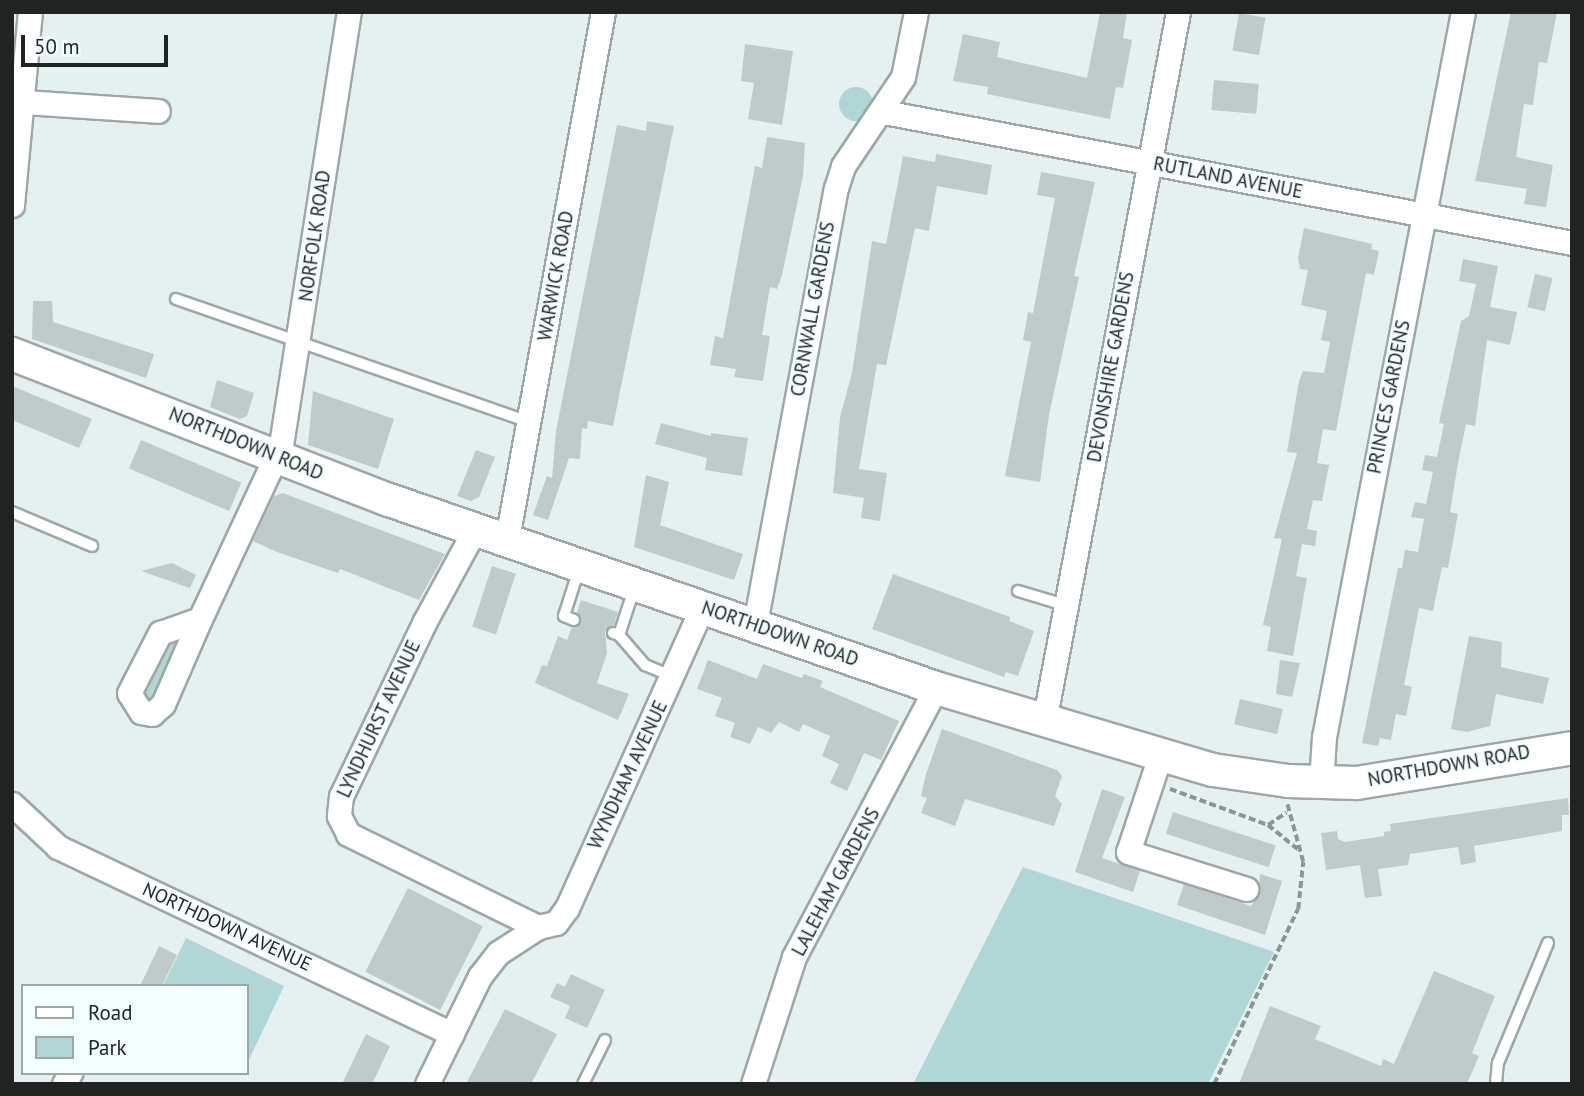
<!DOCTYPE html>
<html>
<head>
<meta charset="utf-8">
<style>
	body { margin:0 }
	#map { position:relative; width:1584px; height:1096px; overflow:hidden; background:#e4f1f0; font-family:"PT Sans",sans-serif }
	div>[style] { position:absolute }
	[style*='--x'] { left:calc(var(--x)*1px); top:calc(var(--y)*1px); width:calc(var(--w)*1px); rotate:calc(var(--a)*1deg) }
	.green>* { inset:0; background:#afd7d5 }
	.round { border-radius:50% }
	.building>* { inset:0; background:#bfcbcb; transform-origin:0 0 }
	.path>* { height:3.5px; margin-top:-1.75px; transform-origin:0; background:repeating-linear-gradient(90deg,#8b9594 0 7px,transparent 0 10.5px) }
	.roads { filter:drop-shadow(2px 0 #9ca8a7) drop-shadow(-2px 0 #9ca8a7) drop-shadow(0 2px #9ca8a7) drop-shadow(0 -2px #9ca8a7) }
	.lane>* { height:10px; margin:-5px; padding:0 5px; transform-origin:5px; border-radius:5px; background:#fff }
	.street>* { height:23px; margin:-11.5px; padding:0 11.5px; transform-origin:11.5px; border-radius:11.5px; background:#fff }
	.secondary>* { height:32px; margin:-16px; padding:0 16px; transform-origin:16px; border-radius:16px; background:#fff }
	span { translate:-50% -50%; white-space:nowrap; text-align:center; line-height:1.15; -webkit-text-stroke:5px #f2fffe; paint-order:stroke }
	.street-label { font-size:19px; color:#1f2423 }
	.frame { position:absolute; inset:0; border:14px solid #1f2423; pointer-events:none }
	.legend { position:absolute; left:21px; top:984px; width:228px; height:91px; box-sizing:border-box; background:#f2fffe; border:2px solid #9ea7a6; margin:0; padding:9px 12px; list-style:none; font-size:21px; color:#1f2423 }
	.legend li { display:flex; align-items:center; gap:14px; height:35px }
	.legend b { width:35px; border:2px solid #9ea7a6 }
	.scale { position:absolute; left:21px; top:35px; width:147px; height:32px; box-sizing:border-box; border:4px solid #1f2423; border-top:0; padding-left:9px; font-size:21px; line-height:24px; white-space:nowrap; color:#1f2423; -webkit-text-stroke:5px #f2fffe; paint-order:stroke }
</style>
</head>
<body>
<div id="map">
	<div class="green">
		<i class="round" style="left:839px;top:87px;width:34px;height:34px"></i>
		<i style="clip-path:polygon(172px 642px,179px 645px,157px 701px,150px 703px,145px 691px)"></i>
		<i style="clip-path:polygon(1023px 867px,1274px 952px,1208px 1084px,913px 1084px)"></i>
		<i style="clip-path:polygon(186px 938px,284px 986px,247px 1064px,247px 986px,163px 986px)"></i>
	</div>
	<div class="building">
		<i style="clip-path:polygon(1100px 12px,1127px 12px,1123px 38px,1132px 40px,1123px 88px,1116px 87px,1110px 119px,987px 94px,988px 87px,953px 81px,963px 34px,1000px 42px,997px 57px,1087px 78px)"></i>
		<i style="clip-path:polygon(1511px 12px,1557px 12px,1547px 63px,1539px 62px,1533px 105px,1524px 104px,1516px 157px,1553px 165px,1546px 207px,1524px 204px,1527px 189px,1475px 181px)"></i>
		<i style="left:1239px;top:13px;width:27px;height:38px;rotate:10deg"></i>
		<i style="clip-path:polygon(745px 44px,793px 51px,782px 125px,748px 119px,754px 83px,741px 81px)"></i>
		<i style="left:1214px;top:80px;width:45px;height:30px;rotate:5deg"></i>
		<i style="clip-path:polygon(647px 121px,674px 126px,613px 426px,588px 421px,587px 429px,582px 428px,580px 459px,569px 458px,548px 520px,533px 515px,547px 476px,552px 478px,556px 431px,617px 125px,646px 131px)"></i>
		<i style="clip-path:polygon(767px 137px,805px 143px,803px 176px,782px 275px,777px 289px,770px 287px,762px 335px,770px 336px,763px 381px,734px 377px,736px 369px,710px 365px,715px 336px,723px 338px,755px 166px,762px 168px)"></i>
		<i style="clip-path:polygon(936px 154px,992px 165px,987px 195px,937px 186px,929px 231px,915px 228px,886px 365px,877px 364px,859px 469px,887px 473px,880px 521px,861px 518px,864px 498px,833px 493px,840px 417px,852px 373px,872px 241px,886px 244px,903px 156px,935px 162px)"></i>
		<i style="clip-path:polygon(1041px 172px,1095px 182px,1074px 276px,1079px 277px,1049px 415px,1040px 482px,1005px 476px,1031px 342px,1023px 340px,1028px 312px,1033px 313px,1055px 198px,1037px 195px)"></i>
		<i style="clip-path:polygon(1304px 228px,1372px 244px,1371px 249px,1379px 251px,1374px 275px,1366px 273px,1336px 431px,1323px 429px,1317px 463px,1329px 465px,1322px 501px,1313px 500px,1307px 529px,1317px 531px,1315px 546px,1302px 544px,1296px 576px,1307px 578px,1293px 656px,1267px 651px,1271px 627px,1263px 625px,1282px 539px,1274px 538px,1297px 453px,1287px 452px,1299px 381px,1303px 371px,1324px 373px,1330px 342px,1321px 340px,1327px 311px,1301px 305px,1308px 270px,1300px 269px,1298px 258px)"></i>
		<i style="clip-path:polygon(1463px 259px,1498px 266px,1490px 307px,1517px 312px,1510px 345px,1487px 340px,1475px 426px,1466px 424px,1458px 463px,1450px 512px,1458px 514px,1448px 568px,1442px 567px,1433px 611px,1419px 608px,1404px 685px,1412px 687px,1406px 716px,1396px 714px,1391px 740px,1380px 738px,1378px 746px,1362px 743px,1398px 568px,1402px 568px,1405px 550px,1418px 552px,1424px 519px,1411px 517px,1415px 502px,1426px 504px,1433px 472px,1422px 470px,1425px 455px,1437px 457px,1444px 424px,1439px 423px,1461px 321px,1469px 316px,1476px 284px,1459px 281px)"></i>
		<i style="left:1535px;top:274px;width:18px;height:34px;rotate:13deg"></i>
		<i style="clip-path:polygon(33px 301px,52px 301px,53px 322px,154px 354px,146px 378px,32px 339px)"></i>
		<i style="clip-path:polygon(217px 380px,254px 393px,247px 416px,240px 419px,210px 407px)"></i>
		<i style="clip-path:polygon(12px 386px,92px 419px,79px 448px,12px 420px)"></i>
		<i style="clip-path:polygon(313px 391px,394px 419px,378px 469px,308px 445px)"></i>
		<i style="clip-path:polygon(661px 423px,711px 436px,711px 433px,748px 438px,742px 476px,705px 470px,707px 458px,655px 444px)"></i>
		<i style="left:141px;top:440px;width:109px;height:31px;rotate:23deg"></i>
		<i style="clip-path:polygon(476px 450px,495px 457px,479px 497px,471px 501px,457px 496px)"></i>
		<i style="clip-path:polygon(646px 475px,669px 482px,660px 525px,743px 554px,734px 580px,634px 547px)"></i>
		<i style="clip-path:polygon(283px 493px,378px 529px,445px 554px,419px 600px,340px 569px,338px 573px,277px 552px,253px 541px,274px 496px)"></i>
		<i style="clip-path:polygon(172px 563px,196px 575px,190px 588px,141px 571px)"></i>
		<i style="left:492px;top:566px;width:25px;height:64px;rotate:18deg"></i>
		<i style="clip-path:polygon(893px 574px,1010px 617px,1009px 621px,1034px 631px,1018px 676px,1006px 672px,1004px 677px,872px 629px)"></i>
		<i style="clip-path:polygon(581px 600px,618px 612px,614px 625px,605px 631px,607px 653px,597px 683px,629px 694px,618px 720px,535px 683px,542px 665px,547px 666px,558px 636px,567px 640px,572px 627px,581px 624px,577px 613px)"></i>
		<i style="clip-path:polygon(1469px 636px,1502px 642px,1501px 667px,1549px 678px,1543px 704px,1496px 694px,1490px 726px,1467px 732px,1451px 729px)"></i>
		<i style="clip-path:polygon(708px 660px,757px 679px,763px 664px,802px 678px,804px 674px,823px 681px,820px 687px,899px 721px,881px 760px,864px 753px,847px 791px,830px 783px,839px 764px,822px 756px,830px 736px,803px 724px,799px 732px,779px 722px,771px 733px,758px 727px,750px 744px,730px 737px,735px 723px,715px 716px,722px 698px,697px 689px)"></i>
		<i style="clip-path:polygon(1280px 660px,1300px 663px,1292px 697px,1276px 694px)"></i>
		<i style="left:1240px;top:699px;width:44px;height:26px;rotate:13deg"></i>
		<i style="clip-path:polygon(942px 729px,1057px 770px,1062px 776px,1055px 796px,1062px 804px,1054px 826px,965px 799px,955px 826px,921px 813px,927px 798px,921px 796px,926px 774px)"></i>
		<i style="clip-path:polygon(1102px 789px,1125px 797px,1102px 858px,1140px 871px,1133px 892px,1075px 872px)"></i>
		<i style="clip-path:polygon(1568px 798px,1569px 815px,1562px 815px,1562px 831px,1474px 846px,1476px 862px,1461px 865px,1458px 847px,1410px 854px,1408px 865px,1378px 869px,1382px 896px,1365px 898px,1360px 865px,1326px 870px,1321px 833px,1337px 831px,1338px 839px,1345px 842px,1384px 836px,1384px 832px,1391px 831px,1390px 824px)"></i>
		<i style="left:1173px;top:812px;width:108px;height:23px;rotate:18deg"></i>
		<i style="clip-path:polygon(1260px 874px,1282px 881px,1265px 935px,1177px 905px,1184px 884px,1251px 906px,1259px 893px)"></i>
		<i style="left:408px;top:888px;width:84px;height:94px;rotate:27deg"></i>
		<i style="clip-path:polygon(159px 946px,177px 955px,162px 986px,140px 986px)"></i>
		<i style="clip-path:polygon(1434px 971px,1495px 996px,1472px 1053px,1479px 1056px,1467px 1084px,1239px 1084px,1270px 1006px,1321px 1026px,1315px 1039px,1381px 1066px,1383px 1059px,1394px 1064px)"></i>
		<i style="clip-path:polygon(571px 974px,605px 990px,587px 1028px,565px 1018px,570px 1006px,550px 997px,557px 983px,565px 987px)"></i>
		<i style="clip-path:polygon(505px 1009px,557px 1034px,531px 1084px,466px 1084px)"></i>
		<i style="clip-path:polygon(366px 1034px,390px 1046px,372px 1084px,342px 1084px)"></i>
	</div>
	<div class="path">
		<i style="--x:1170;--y:789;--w:104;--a:20.2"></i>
		<i style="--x:1268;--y:825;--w:41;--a:39.1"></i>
		<i style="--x:1268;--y:825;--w:22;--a:-34"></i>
		<i style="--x:1214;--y:1084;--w:194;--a:-64.4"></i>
		<i style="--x:1298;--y:909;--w:47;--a:-83.9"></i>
		<i style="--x:1303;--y:862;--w:60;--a:-105.4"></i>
	</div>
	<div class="roads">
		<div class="lane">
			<i style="--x:176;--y:299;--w:375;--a:19.2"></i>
			<i style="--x:12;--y:512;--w:87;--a:23"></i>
			<i style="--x:1018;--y:591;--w:52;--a:16.7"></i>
			<i style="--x:574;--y:620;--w:11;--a:-158"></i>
			<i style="--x:564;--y:616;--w:49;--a:-72.3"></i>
			<i style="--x:613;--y:633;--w:6;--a:18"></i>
			<i style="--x:619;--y:635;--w:52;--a:-71.9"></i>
			<i style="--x:619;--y:635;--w:40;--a:49"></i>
			<i style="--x:645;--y:665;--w:30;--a:23"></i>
			<i style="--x:583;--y:1084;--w:49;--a:-63.4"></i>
			<i style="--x:1496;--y:1084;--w:21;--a:-85"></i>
			<i style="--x:1498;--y:1063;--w:130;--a:-67.4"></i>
		</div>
		<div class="street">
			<i style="--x:24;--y:102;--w:134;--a:3.8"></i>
			<i style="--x:884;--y:112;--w:700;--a:10.78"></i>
			<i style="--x:12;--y:205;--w:194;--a:-84.7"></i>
			<i style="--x:475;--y:529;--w:105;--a:118.5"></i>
			<i style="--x:425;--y:621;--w:194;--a:115.6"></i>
			<i style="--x:341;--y:796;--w:20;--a:96"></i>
			<i style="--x:339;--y:816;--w:20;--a:63"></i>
			<i style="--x:348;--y:834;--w:212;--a:26.1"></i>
			<i style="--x:507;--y:539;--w:536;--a:-79.68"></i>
			<i style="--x:200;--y:619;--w:192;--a:-65"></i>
			<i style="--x:281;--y:445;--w:438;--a:-81.1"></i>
			<i style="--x:200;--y:619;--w:93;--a:113.5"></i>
			<i style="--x:163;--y:704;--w:15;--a:138"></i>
			<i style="--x:152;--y:714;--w:11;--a:-170"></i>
			<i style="--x:141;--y:712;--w:22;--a:-122"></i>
			<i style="--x:129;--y:693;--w:68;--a:-62.7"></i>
			<i style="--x:160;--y:633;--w:42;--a:-19.3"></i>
			<i style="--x:755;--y:624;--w:443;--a:-79.5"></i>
			<i style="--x:836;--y:188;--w:23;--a:-72"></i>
			<i style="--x:843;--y:166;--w:107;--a:-56"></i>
			<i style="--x:903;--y:77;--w:66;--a:-78.7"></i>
			<i style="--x:1044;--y:722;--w:723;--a:-79.31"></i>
			<i style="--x:1160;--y:756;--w:101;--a:108.4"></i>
			<i style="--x:1128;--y:852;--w:124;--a:17.4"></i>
			<i style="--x:1321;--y:783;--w:46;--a:-86.3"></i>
			<i style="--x:1324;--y:737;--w:738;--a:-79.15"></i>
			<i style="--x:12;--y:804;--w:63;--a:43.1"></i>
			<i style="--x:58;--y:847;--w:436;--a:25.4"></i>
			<i style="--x:64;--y:1084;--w:13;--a:-61"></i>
			<i style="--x:427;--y:1084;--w:120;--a:-63.9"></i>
			<i style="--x:480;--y:976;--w:29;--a:-52"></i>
			<i style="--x:498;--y:953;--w:48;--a:-33"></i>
			<i style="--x:538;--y:927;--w:18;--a:-13"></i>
			<i style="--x:556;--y:923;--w:19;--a:-54"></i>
			<i style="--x:567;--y:908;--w:329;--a:-65.8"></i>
			<i style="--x:753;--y:1084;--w:133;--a:-72.1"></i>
			<i style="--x:794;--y:957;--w:304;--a:-62.2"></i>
		</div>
		<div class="secondary">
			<i style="--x:12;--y:354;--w:404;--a:21.2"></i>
			<i style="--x:389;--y:500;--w:578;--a:18.97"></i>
			<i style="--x:936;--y:688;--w:289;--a:16.5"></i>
			<i style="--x:1213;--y:770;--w:76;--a:8.3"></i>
			<i style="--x:1288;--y:781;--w:69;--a:1.7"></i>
			<i style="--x:1357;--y:783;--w:218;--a:-9.2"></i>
		</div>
	</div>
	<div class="street-label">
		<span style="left:1228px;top:178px;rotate:11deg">RUTLAND AVENUE</span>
		<span style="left:315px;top:236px;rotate:-82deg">NORFOLK ROAD</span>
		<span style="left:556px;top:276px;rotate:-80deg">WARWICK ROAD</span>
		<span style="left:813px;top:309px;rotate:-80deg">CORNWALL GARDENS</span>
		<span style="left:1111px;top:367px;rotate:-80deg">DEVONSHIRE GARDENS</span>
		<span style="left:1389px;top:397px;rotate:-79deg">PRINCES GARDENS</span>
		<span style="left:246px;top:444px;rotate:22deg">NORTHDOWN ROAD</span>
		<span style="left:780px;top:634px;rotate:19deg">NORTHDOWN ROAD</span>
		<span style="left:379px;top:719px;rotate:-65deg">LYNDHURST AVENUE</span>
		<span style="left:1449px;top:766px;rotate:-10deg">NORTHDOWN ROAD</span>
		<span style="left:628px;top:775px;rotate:-65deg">WYNDHAM AVENUE</span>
		<span style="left:836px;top:882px;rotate:-62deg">LALEHAM GARDENS</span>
		<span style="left:227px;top:927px;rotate:25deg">NORTHDOWN AVENUE</span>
	</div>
	<div class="frame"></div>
	<ul class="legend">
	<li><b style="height:9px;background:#fff"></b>Road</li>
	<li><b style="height:19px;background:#afd7d5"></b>Park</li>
	</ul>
	<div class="scale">50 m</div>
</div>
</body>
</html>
